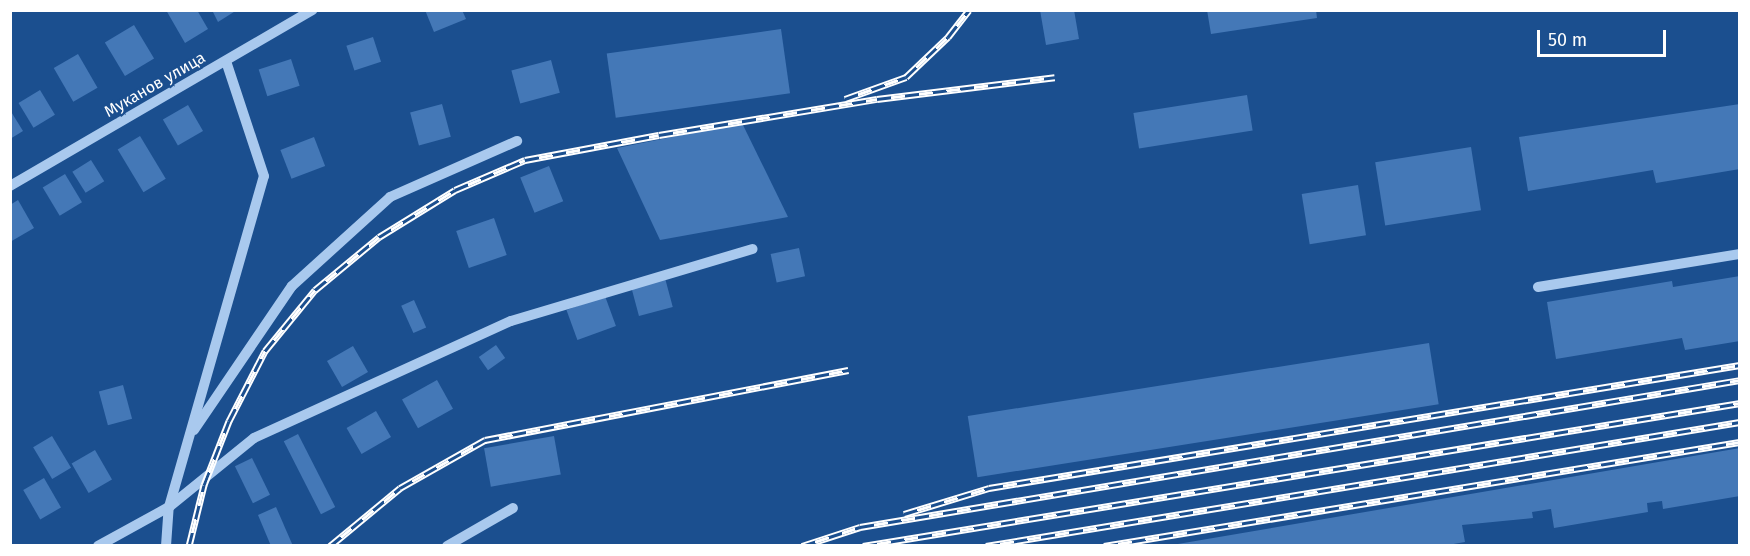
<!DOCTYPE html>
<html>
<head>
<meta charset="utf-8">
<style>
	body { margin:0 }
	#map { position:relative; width:1750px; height:556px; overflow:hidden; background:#1b4f8f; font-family:"Fira Sans",sans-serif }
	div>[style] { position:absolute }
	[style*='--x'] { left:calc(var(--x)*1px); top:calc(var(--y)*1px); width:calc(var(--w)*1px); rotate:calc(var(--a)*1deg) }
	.building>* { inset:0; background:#4478b7; transform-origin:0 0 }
	.minor>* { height:10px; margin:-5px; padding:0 5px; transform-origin:5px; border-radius:5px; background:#a9c9ee }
	.rail>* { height:7px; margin-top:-3.5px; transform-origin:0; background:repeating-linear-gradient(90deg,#1b4f8f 0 14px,#fff 0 28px); box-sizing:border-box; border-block:2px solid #fff }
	span { translate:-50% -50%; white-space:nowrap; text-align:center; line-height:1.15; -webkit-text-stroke:4.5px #1b4f8f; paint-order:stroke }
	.street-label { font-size:16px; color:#fff }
	.frame { position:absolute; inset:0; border:12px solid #fff; pointer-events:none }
	.scale { position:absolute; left:1537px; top:30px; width:129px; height:27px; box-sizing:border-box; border:3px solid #fff; border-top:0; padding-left:8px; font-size:18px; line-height:21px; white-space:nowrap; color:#fff; -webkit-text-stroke:4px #1b4f8f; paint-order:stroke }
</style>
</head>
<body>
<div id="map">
	<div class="building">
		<i style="clip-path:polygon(166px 10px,197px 10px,208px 29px,185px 43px)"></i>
		<i style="clip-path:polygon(212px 10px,237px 10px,218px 22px)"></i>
		<i style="clip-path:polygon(425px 10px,462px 10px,466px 19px,434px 32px)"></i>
		<i style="clip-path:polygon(1040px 10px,1074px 10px,1079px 39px,1046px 45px)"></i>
		<i style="clip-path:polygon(1207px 10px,1316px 10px,1317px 18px,1211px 34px)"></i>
		<i style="left:134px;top:25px;width:39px;height:34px;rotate:59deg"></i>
		<i style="left:781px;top:29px;width:65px;height:176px;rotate:82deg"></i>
		<i style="left:373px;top:37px;width:26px;height:28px;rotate:72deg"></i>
		<i style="left:78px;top:54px;width:39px;height:28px;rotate:60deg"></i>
		<i style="left:291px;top:59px;width:28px;height:34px;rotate:72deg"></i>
		<i style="left:551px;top:60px;width:34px;height:41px;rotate:75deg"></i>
		<i style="left:40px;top:90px;width:29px;height:25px;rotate:59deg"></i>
		<i style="left:1247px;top:95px;width:36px;height:115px;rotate:81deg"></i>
		<i style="left:442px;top:104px;width:34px;height:33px;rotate:75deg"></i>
		<i style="clip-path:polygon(1740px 104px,1740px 169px,1656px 183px,1653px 170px,1528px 191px,1519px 137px)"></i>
		<i style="left:188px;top:105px;width:30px;height:29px;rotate:60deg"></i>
		<i style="clip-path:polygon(10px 110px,23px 131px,10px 139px)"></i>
		<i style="clip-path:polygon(742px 123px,788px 217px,660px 240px,617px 148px)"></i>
		<i style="left:140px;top:136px;width:50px;height:26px;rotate:59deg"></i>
		<i style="left:314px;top:137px;width:31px;height:36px;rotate:69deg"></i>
		<i style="left:1471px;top:147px;width:64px;height:97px;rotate:81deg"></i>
		<i style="left:91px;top:160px;width:25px;height:22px;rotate:58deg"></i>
		<i style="left:549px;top:166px;width:38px;height:31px;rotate:68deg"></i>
		<i style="left:65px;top:174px;width:33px;height:26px;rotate:59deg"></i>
		<i style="left:1358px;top:185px;width:51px;height:57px;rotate:81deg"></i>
		<i style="clip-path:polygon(18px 200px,34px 228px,10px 242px,10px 205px)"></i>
		<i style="left:494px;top:218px;width:39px;height:40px;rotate:71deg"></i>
		<i style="left:799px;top:248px;width:29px;height:29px;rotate:78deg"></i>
		<i style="clip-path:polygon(1740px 276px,1740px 341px,1685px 350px,1682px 338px,1556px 359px,1547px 302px,1672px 281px,1673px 287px)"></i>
		<i style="left:665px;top:278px;width:30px;height:35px;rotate:75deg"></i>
		<i style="left:605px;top:296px;width:32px;height:41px;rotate:70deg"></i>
		<i style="left:414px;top:300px;width:30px;height:14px;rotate:66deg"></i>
		<i style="left:1429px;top:343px;width:62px;height:467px;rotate:81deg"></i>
		<i style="left:496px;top:345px;width:16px;height:21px;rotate:55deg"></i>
		<i style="left:353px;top:346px;width:30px;height:30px;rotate:60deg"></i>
		<i style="left:437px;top:380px;width:33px;height:40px;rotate:61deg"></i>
		<i style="left:123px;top:385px;width:35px;height:25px;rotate:75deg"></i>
		<i style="left:376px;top:411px;width:30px;height:34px;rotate:60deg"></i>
		<i style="left:298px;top:434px;width:82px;height:16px;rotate:63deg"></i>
		<i style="left:52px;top:436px;width:37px;height:22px;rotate:59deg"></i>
		<i style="left:554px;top:436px;width:39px;height:71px;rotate:80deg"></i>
		<i style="clip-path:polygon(1740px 448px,1740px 496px,1663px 509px,1662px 501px,1647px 503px,1648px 512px,1554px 528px,1551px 509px,1532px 512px,1533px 518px,1462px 525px,1465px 542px,1442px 546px,1166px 546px)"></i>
		<i style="left:95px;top:450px;width:34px;height:27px;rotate:60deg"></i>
		<i style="left:252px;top:458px;width:41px;height:19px;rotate:64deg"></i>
		<i style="left:44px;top:478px;width:34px;height:24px;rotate:60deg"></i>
		<i style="clip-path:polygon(276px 507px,293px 546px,271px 546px,258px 515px)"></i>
	</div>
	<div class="minor">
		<i style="--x:10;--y:186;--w:350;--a:-30.2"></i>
		<i style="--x:1538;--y:287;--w:205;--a:-9.3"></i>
		<i style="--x:194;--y:430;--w:174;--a:-55.8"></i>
		<i style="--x:292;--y:286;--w:132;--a:-42.2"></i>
		<i style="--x:390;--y:197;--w:139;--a:-23.8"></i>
		<i style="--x:98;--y:546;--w:81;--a:-28.8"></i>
		<i style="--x:169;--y:507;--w:109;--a:-39.1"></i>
		<i style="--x:254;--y:438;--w:282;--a:-24.5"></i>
		<i style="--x:511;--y:321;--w:252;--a:-16.6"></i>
		<i style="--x:166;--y:546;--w:39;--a:-86"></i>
		<i style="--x:169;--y:507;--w:344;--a:-74"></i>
		<i style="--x:264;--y:176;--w:121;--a:-108.3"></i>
		<i style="--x:447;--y:546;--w:76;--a:-29.9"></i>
	</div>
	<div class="rail">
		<i style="--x:845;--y:99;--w:65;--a:-19.8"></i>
		<i style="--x:906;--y:77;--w:58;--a:-43.6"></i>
		<i style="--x:948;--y:37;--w:34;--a:-52"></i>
		<i style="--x:904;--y:514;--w:89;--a:-17"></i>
		<i style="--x:989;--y:488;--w:761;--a:-9.3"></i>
		<i style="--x:189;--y:546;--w:63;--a:-76.2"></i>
		<i style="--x:204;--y:485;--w:69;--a:-68.7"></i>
		<i style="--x:229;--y:421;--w:79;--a:-62.8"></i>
		<i style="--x:265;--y:351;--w:79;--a:-50.7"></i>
		<i style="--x:315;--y:290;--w:83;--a:-39.6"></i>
		<i style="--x:379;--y:237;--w:89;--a:-31.7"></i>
		<i style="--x:455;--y:190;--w:76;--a:-23.2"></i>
		<i style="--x:525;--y:160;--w:136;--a:-10.6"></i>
		<i style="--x:659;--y:135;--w:221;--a:-9.4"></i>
		<i style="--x:877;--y:99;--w:179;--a:-7"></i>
		<i style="--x:330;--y:546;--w:91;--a:-39.6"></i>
		<i style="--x:400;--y:488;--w:98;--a:-29.5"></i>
		<i style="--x:485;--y:440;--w:370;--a:-10.9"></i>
		<i style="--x:802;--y:546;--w:61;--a:-18.1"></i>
		<i style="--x:860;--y:527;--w:892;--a:-9.48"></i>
		<i style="--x:863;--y:546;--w:889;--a:-9.26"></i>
		<i style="--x:986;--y:546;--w:764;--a:-9.34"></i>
		<i style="--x:1104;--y:546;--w:644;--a:-9.29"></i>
	</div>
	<div class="street-label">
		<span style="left:155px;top:85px;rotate:-30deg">Муканов улица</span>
	</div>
	<div class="frame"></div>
	<div class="scale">50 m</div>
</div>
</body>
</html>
